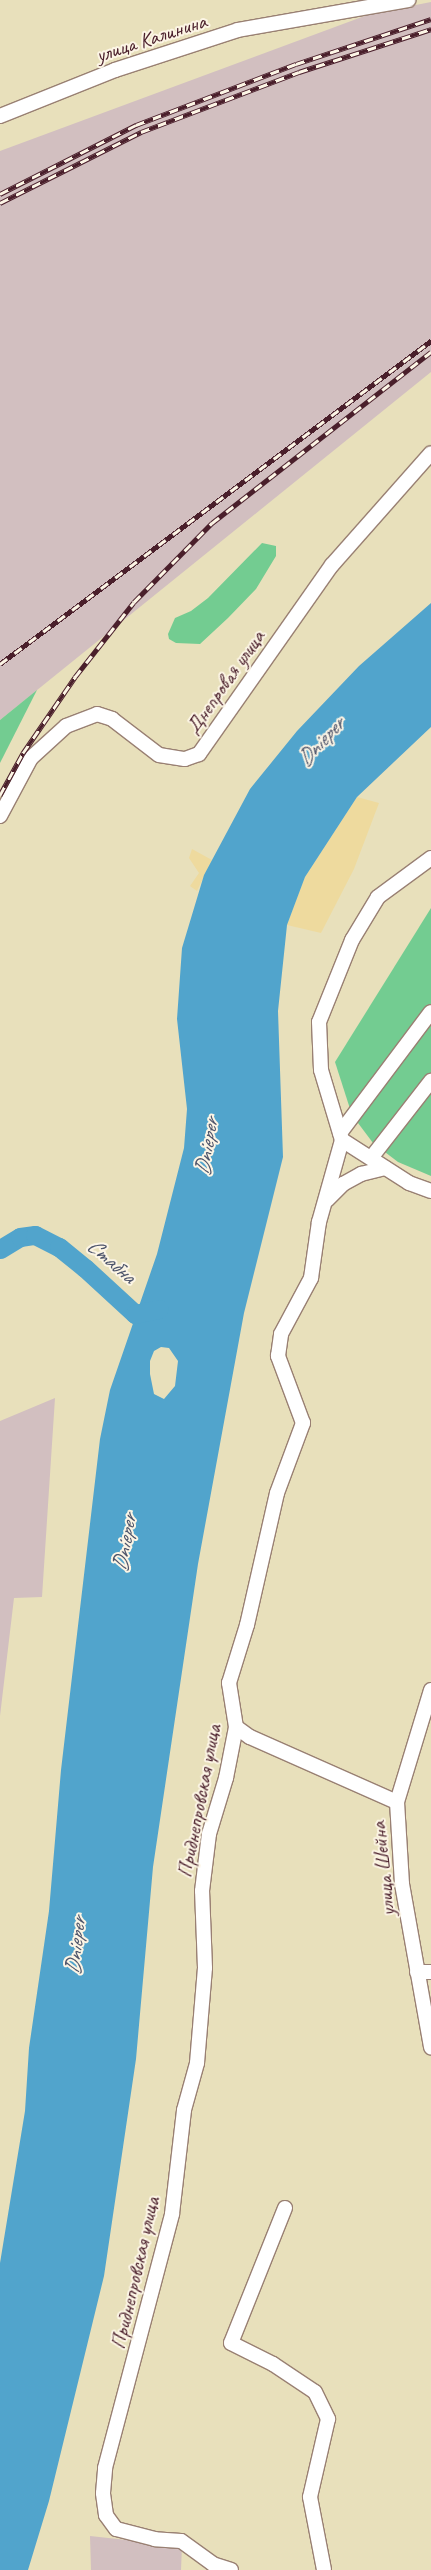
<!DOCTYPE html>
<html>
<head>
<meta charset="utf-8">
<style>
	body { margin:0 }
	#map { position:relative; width:431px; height:2570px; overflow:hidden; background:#e8e0bb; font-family:Caveat,sans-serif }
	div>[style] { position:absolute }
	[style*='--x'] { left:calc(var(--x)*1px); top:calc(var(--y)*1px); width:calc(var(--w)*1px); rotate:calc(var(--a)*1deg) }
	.industrial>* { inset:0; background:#d2bfc0 }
	.green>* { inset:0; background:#73cc91 }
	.sand>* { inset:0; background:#eeda9e }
	.water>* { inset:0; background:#51a4cc }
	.river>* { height:19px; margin:-9.5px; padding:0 9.5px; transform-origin:9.5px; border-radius:9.5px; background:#51a4cc }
	.roads { filter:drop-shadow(1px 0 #998073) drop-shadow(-1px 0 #998073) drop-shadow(0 1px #998073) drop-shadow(0 -1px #998073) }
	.minor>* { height:14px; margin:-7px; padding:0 7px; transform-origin:7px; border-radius:7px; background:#fff }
	.rail>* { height:5px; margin-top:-2.5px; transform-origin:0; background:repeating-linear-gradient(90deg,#fcf5e5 0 9px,#4a1f2b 0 18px); box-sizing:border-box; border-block:1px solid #4a1f2b }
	span { translate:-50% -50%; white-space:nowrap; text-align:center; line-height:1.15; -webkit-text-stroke:4px #fcf5e5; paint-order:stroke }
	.street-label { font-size:21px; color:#4a1f2b }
	.water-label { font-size:22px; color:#4d546b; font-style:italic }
</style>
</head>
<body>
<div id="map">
	<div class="industrial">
		<i style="clip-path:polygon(431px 2px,431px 372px,0 720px,0 151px,370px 14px)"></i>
		<i style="clip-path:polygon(55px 1398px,42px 1597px,14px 1598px,0 1716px,0 1421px)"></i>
		<i style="clip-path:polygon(90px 2536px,182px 2546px,181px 2570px,91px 2570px)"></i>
	</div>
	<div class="green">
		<i style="clip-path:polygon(262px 543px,276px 546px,276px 556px,256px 589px,228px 618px,200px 644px,176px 643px,169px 639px,168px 634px,175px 618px,191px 611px,208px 598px)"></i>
		<i style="clip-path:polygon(37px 690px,0 763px,0 720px)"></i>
		<i style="clip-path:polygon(431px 908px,431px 1176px,398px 1162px,373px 1143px,352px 1115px,335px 1062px)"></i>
	</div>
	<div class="sand">
		<i style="clip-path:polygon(357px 797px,379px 803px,354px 869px,321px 933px,287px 925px,305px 877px)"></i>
		<i style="clip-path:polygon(192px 849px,212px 860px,197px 891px,190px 886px,199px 873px,189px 858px)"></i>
	</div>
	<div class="water">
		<i style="clip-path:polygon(evenodd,431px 603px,431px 727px,357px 797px,305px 877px,287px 925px,278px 1011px,283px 1157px,244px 1313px,198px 1564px,153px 1867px,136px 2059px,104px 2276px,49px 2501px,28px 2570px,0 2570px,0 2263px,25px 2111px,29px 2048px,49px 1911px,61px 1770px,100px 1439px,110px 1390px,157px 1254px,184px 1148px,187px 1109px,177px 1019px,182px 948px,204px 875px,250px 789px,297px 731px,359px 666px,431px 603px,161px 1347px,169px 1348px,178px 1361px,175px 1386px,164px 1399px,154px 1394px,150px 1374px,150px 1361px,154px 1351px,161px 1347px)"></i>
	</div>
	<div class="river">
		<i style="--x:0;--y:1249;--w:23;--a:-31"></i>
		<i style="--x:20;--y:1237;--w:15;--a:-8"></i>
		<i style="--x:35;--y:1235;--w:27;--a:27"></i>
		<i style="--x:59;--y:1247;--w:33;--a:39"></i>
		<i style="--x:85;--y:1268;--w:68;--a:42.6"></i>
		<i style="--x:135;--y:1314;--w:24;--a:-12"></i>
	</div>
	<div class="roads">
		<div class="minor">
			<i style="--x:0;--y:116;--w:124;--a:-21.8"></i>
			<i style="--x:115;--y:70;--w:129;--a:-18"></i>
			<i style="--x:238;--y:30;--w:173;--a:-10"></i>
			<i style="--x:0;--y:816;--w:66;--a:-61.9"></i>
			<i style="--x:31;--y:758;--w:47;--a:-42.4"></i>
			<i style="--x:66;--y:726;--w:33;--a:-21"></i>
			<i style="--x:97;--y:714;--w:16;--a:18"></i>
			<i style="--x:112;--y:719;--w:59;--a:37.5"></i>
			<i style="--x:159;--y:755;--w:26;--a:9"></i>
			<i style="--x:185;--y:759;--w:15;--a:-20"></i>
			<i style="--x:199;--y:754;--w:231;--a:-54.9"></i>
			<i style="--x:332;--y:565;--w:149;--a:-48.5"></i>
			<i style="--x:431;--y:858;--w:66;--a:143.7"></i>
			<i style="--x:378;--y:897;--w:50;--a:121.2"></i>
			<i style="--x:352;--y:940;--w:88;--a:111.9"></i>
			<i style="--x:319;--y:1022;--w:48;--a:87.6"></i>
			<i style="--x:321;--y:1070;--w:73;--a:73.3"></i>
			<i style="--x:342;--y:1140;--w:80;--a:32.7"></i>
			<i style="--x:409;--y:1183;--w:23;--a:20"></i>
			<i style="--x:340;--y:1133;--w:151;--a:-53.1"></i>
			<i style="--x:371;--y:1158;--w:98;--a:-52.1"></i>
			<i style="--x:327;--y:1200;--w:23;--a:-45"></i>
			<i style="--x:343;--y:1184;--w:21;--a:-29"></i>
			<i style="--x:361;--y:1174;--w:25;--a:-14"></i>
			<i style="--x:431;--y:1690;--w:117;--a:106.9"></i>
			<i style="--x:397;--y:1802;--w:82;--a:86.5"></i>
			<i style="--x:402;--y:1884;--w:166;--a:79.9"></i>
			<i style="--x:236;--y:1727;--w:17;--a:36"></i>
			<i style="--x:250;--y:1737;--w:161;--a:23.9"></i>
			<i style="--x:417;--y:1972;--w:14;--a:0"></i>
			<i style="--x:285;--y:2208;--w:145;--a:111.8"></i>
			<i style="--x:231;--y:2343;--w:47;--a:26.6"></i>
			<i style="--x:273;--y:2364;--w:50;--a:33.7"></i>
			<i style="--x:315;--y:2392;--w:30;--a:64"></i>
			<i style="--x:328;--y:2419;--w:80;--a:103"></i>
			<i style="--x:310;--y:2497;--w:74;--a:79.1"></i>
			<i style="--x:231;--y:2570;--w:19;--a:-162"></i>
			<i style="--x:213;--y:2564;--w:39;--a:-144"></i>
			<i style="--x:181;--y:2541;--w:26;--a:-176"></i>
			<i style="--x:155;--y:2539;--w:40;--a:-165.6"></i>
			<i style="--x:116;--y:2529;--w:17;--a:-126"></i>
			<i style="--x:106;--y:2515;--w:22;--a:-98"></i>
			<i style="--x:103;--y:2493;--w:25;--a:-85"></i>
			<i style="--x:105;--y:2468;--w:263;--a:-75.2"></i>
			<i style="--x:172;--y:2214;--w:105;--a:-83.4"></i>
			<i style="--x:184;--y:2110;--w:49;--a:-74.5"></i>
			<i style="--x:197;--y:2063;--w:95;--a:-85.2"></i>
			<i style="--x:205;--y:1968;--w:77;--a:-92.2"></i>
			<i style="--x:202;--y:1891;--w:57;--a:-83"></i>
			<i style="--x:209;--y:1834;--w:59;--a:-73.1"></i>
			<i style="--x:226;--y:1778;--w:52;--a:-78.9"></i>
			<i style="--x:236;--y:1727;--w:45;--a:-99"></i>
			<i style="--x:229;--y:1683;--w:61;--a:-72.8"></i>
			<i style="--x:247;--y:1625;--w:135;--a:-77.2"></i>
			<i style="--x:277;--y:1493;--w:75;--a:-69.6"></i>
			<i style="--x:303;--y:1423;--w:72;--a:-110.5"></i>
			<i style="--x:278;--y:1356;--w:22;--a:-82"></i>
			<i style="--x:281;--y:1334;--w:64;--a:-61.8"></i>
			<i style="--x:311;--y:1278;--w:57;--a:-81.9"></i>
			<i style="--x:319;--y:1222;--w:85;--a:-74.3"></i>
		</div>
	</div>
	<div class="rail">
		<i style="--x:0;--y:194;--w:153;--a:-26.9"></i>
		<i style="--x:136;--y:125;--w:171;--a:-20.9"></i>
		<i style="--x:296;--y:64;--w:142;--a:-18.4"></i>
		<i style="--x:0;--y:203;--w:158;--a:-26.7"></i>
		<i style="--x:141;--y:132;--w:169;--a:-20.8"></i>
		<i style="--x:299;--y:72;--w:139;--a:-18"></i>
		<i style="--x:0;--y:664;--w:539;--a:-36.85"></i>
		<i style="--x:0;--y:795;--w:48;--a:-61.3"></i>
		<i style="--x:23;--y:753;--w:92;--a:-55.6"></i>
		<i style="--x:75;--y:677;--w:95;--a:-51.8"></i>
		<i style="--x:134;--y:602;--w:111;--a:-45.4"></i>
		<i style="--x:212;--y:523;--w:278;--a:-38"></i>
	</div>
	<div class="street-label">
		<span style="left:151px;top:38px;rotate:-18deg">улица Калинина</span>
		<span style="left:225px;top:682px;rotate:-55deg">Днепровая улица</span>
		<span style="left:199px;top:1801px;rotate:-79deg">Приднепровская улица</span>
		<span style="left:383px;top:1869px;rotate:-96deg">улица Шейна</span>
		<span style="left:135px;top:2273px;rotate:-77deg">Приднепровская улица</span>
	</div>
	<div class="water-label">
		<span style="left:321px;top:742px;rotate:-47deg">Dnieper</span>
		<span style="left:207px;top:1147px;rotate:-81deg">Dnieper</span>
		<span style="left:111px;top:1261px;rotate:41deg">Стабна</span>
		<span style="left:125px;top:1543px;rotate:-80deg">Dnieper</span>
		<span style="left:76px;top:1946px;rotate:-84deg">Dnieper</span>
	</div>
</div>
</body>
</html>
